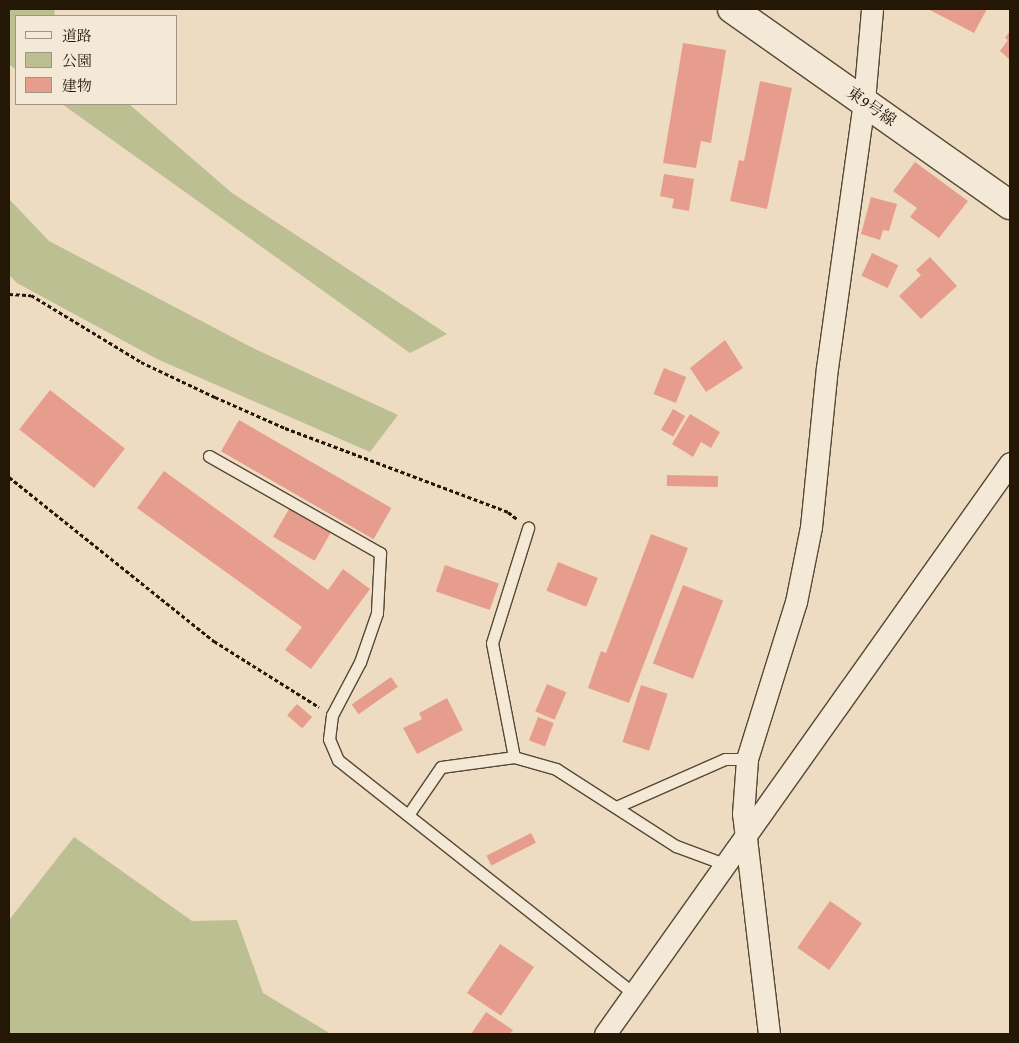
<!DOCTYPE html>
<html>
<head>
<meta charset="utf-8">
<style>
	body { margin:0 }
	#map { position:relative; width:1019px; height:1043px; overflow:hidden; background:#eedcc2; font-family:"Gentium Book Plus","Noto Serif JP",serif }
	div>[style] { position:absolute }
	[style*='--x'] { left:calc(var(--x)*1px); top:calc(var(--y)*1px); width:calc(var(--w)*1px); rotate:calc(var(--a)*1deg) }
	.green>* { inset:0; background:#bbbf92 }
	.building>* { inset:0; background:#e79d8d; transform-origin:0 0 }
	.path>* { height:3px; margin-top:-1.5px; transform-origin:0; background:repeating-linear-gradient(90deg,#241706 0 4px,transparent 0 6.5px) }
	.roads { filter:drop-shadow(1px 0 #564835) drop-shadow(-1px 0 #564835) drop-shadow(0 1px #564835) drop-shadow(0 -1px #564835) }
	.lane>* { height:11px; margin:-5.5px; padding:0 5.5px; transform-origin:5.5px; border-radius:5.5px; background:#f4e8d7 }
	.street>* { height:21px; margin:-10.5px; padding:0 10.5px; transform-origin:10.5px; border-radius:10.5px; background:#f4e8d7 }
	.secondary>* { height:28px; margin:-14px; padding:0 14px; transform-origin:14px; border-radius:14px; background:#f4e8d7 }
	span { translate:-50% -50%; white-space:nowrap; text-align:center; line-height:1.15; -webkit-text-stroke:4px #f4e8d7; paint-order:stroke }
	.street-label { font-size:16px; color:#241706 }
	.frame { position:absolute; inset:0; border:10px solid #241706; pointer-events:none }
	.legend { position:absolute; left:15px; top:15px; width:162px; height:90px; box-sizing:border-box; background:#f4e8d7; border:1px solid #a19483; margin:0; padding:6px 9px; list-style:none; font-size:15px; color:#241706 }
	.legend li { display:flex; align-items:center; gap:10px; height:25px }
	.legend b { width:25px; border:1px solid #a19483 }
</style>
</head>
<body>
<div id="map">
	<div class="green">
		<i style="clip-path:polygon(9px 9px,55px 9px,54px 16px,16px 16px,16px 70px,9px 64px)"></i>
		<i style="clip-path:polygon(62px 104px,129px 104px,232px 193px,447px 334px,410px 353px)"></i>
		<i style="clip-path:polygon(9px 199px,49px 241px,251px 347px,398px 415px,370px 452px,157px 359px,17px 283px,9px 275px)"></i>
		<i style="clip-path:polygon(74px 837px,192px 921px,237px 920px,263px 993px,331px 1034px,9px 1034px,9px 920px)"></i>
	</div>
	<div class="building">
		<i style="clip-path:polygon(928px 9px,987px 9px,974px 33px)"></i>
		<i style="clip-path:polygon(1010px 31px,1010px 60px,1000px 51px,1008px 40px,1005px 38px)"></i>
		<i style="clip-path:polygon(683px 43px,726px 50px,711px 143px,701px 141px,696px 168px,663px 163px)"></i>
		<i style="clip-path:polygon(760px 81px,792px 88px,767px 209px,730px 201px,739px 160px,744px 161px)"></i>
		<i style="clip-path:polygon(915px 162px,968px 201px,939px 238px,910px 217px,917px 208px,893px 191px)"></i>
		<i style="clip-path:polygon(664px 174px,694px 179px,689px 211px,672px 208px,674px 199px,660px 196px)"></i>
		<i style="clip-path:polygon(871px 197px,897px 204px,889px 231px,883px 230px,880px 240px,861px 234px)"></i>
		<i style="left:872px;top:253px;width:29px;height:25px;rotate:25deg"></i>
		<i style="clip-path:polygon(930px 257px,957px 286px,921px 319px,899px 296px,921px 275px,916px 270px)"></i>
		<i style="clip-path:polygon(725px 340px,743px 368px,706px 392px,690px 368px)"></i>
		<i style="left:664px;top:368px;width:24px;height:28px;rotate:22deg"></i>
		<i style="left:50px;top:390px;width:95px;height:50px;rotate:38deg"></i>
		<i style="left:673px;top:409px;width:14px;height:24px;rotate:30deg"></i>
		<i style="clip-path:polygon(690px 414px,720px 432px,711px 448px,701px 442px,693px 457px,672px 444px)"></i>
		<i style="left:239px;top:420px;width:176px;height:36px;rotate:30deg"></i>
		<i style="clip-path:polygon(164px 471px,328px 590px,343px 569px,370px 589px,311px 669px,285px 650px,302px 627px,137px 508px)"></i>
		<i style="left:667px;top:475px;width:51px;height:11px;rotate:1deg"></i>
		<i style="left:289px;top:509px;width:48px;height:32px;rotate:30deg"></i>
		<i style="clip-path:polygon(651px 534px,688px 548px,629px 703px,588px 688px,601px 651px,606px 653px)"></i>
		<i style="left:558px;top:562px;width:43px;height:31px;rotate:22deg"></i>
		<i style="left:445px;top:565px;width:57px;height:28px;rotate:19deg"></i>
		<i style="left:683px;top:585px;width:43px;height:84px;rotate:21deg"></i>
		<i style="left:391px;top:677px;width:12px;height:48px;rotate:55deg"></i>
		<i style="left:547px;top:684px;width:21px;height:30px;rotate:23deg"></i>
		<i style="left:641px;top:685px;width:28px;height:60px;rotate:18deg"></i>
		<i style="clip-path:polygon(447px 698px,463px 730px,417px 754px,403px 728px,422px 719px,419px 713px)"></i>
		<i style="left:297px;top:704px;width:20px;height:15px;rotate:41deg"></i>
		<i style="left:538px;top:717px;width:17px;height:25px;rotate:21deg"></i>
		<i style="left:531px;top:833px;width:11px;height:50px;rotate:63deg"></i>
		<i style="left:830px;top:901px;width:39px;height:57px;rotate:35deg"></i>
		<i style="left:500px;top:944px;width:41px;height:59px;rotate:34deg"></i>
		<i style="clip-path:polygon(486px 1012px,513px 1030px,510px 1034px,471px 1034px)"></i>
	</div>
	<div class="path">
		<i style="--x:9;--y:294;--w:22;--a:3"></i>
		<i style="--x:31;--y:295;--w:129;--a:31.3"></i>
		<i style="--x:141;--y:362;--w:82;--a:25.3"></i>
		<i style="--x:215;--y:397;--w:77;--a:23.9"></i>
		<i style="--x:285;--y:428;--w:238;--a:20.6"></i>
		<i style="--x:508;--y:512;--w:11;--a:38"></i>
		<i style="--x:9;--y:477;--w:263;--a:38.7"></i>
		<i style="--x:214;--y:641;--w:124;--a:32.2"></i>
	</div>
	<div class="roads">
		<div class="lane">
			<i style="--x:209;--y:456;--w:197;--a:29.6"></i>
			<i style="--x:380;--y:553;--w:60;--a:92.9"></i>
			<i style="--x:377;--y:613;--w:52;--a:109.1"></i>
			<i style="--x:360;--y:662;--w:60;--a:117.8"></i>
			<i style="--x:332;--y:715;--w:24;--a:97"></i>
			<i style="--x:329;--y:739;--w:23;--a:67"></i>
			<i style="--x:338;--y:760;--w:377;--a:38.3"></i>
			<i style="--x:514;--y:757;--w:116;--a:-100.9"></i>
			<i style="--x:492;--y:643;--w:121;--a:-72.6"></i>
			<i style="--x:616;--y:807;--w:119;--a:-23.8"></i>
			<i style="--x:725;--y:759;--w:22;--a:0"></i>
			<i style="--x:408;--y:815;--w:58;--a:-55.5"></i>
			<i style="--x:441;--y:767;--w:74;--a:-7.8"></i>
			<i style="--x:514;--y:757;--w:44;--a:15.9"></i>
			<i style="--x:556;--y:769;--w:143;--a:32.7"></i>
			<i style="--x:676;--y:846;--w:54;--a:20.4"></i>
		</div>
		<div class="street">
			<i style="--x:605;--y:1034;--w:700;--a:-54.65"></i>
			<i style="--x:769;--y:1034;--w:222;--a:-96.7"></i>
			<i style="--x:743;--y:814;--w:55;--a:-85.8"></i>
			<i style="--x:747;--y:759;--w:164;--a:-72.7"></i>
			<i style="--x:796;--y:602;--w:76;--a:-78.7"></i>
			<i style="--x:811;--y:527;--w:160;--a:-84.3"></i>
			<i style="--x:827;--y:368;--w:270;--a:-82.1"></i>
			<i style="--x:864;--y:101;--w:92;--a:-85"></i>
		</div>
		<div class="secondary">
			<i style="--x:732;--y:9;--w:340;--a:35.2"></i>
		</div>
	</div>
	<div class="street-label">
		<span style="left:872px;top:106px;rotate:35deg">東9号線</span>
	</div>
	<div class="frame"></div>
	<ul class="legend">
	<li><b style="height:6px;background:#f4e8d7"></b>道路</li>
	<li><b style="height:14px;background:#bbbf92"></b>公園</li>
	<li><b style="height:14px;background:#e79d8d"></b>建物</li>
	</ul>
</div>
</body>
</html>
